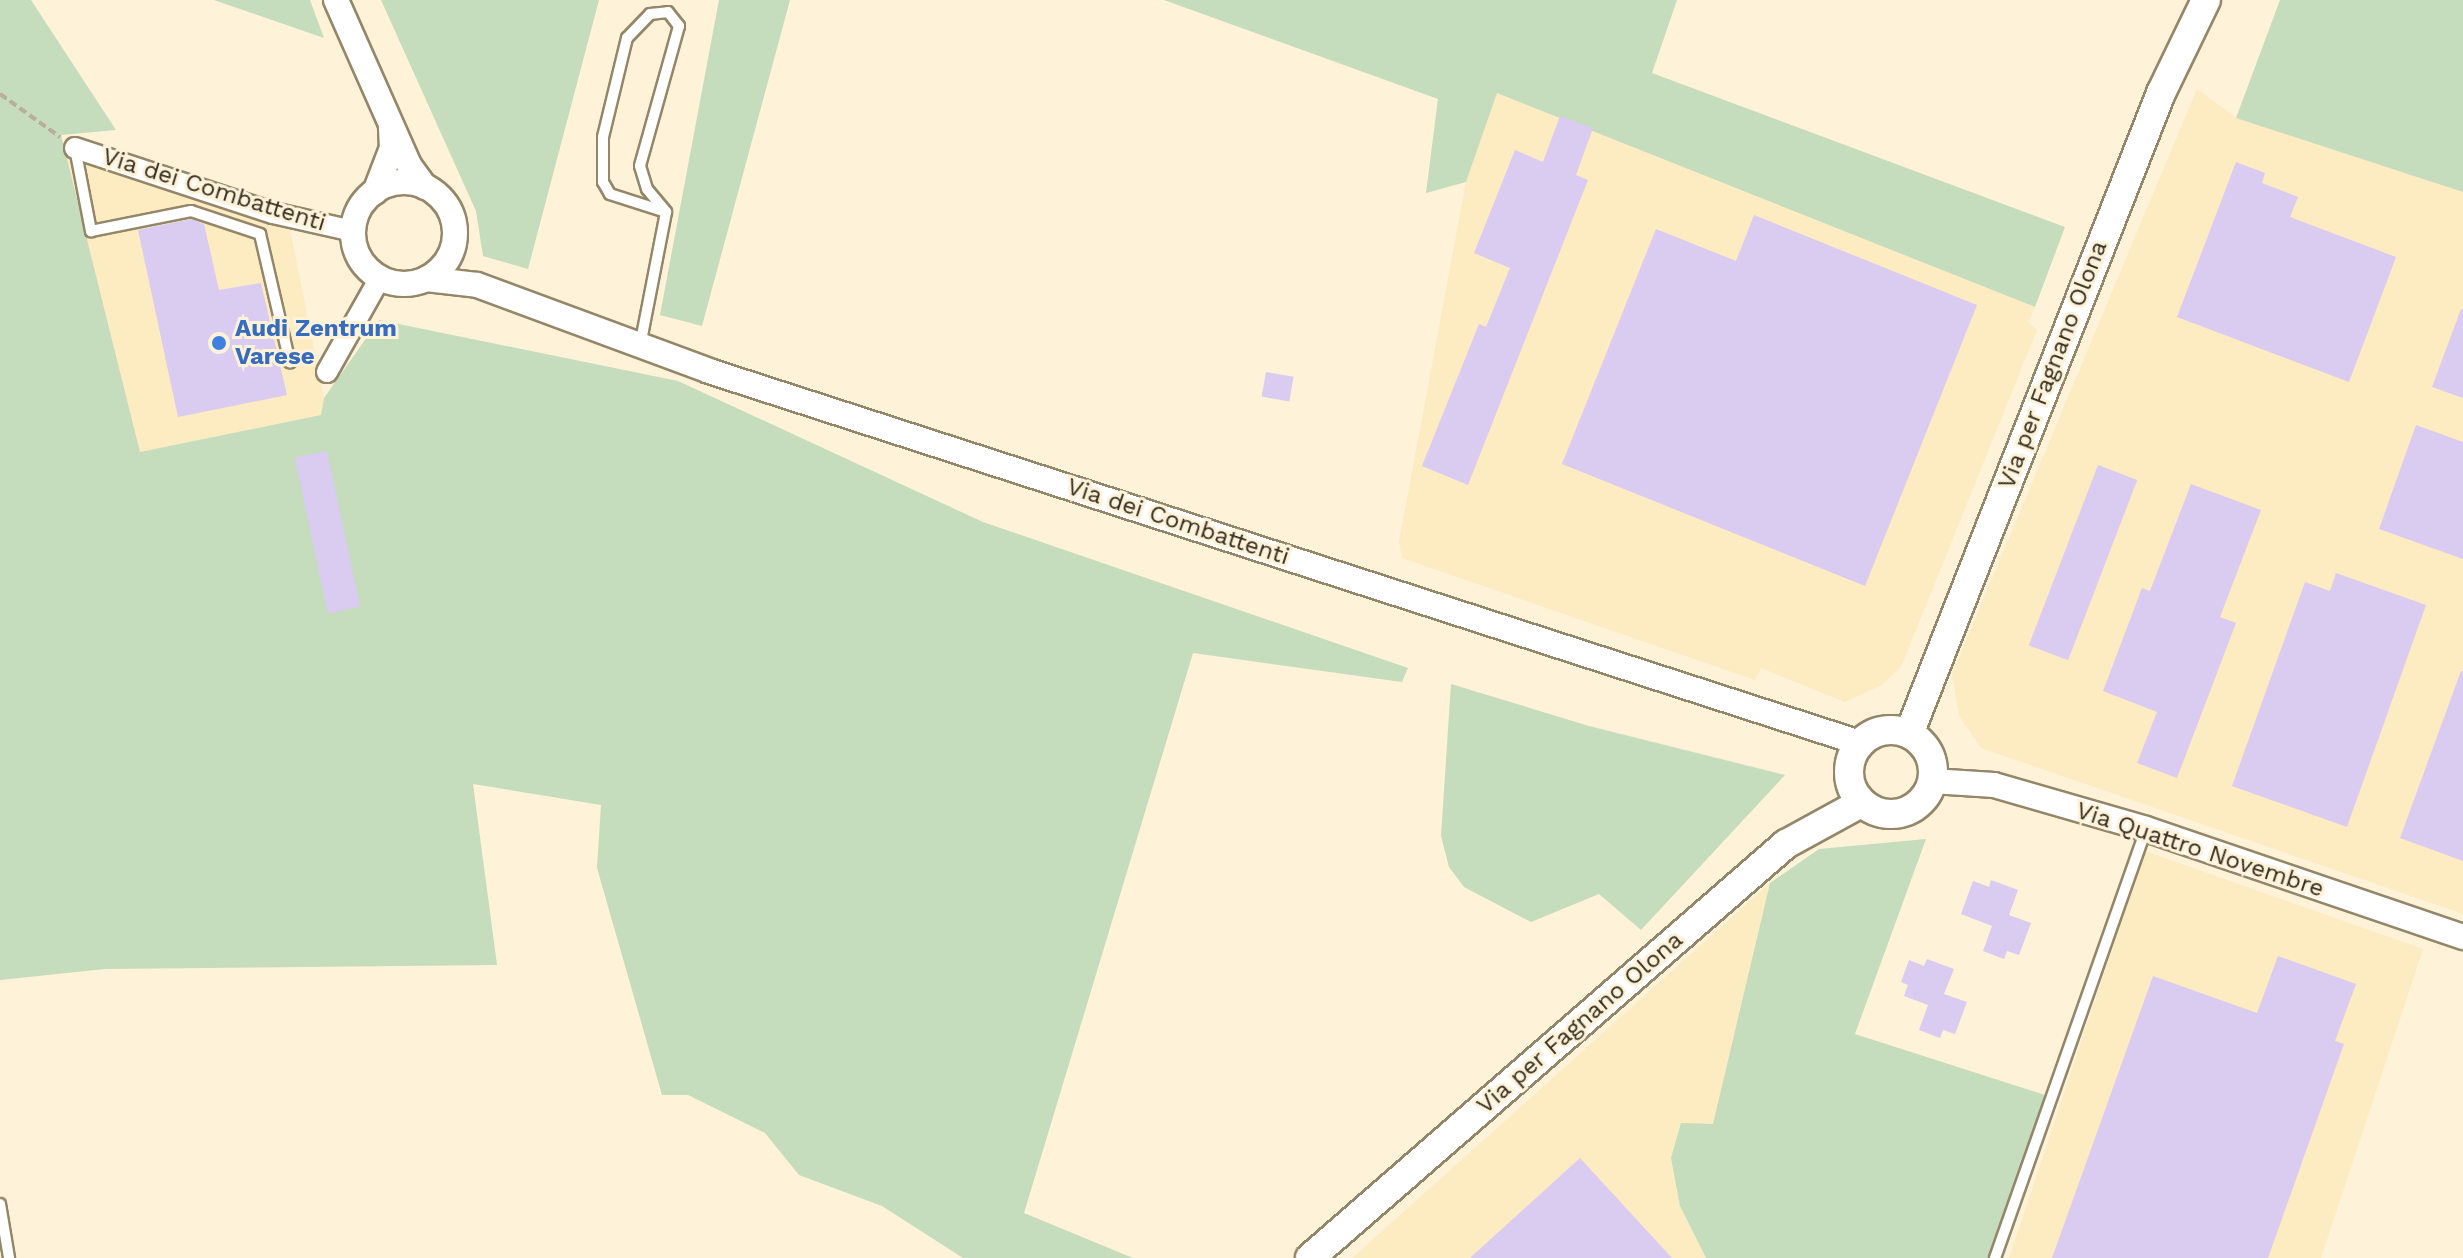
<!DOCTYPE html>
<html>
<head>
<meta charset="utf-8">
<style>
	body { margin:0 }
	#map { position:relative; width:2463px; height:1258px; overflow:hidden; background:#fef2d8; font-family:"Work Sans",sans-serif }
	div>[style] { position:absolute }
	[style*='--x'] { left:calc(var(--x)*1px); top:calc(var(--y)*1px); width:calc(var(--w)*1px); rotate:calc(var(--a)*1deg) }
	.built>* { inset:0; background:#fdebc2 }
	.green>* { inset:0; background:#c5dcbd }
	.building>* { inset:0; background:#dacbf1; transform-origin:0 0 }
	.path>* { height:4px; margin-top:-2px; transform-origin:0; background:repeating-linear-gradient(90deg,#b9af9a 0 8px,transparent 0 12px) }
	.roads { filter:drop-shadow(2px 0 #948668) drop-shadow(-2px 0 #948668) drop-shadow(0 2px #948668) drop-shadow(0 -2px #948668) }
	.service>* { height:10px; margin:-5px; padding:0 5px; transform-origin:5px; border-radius:5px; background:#fff }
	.minor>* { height:20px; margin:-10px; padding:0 10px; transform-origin:10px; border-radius:10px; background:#fff }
	.tertiary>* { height:24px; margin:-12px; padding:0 12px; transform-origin:12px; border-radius:12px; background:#fff }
	.tertiary>.ring { margin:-12px; padding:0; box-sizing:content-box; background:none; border:24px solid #fff; border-radius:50% }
	.secondary>* { height:28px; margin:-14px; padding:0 14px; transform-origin:14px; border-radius:14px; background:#fff }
	.secondary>.ring { margin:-14px; padding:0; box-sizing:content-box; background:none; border:28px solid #fff; border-radius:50% }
	.dots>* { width:22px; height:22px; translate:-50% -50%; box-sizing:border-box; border:4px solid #fef2d8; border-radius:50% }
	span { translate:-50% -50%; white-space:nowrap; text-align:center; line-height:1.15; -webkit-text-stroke:6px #fef2d8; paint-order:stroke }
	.street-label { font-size:24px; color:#342e22 }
	.shop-label { font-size:24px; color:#366cbe; font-weight:700 }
	.left { translate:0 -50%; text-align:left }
</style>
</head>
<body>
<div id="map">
	<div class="built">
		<i style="clip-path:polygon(2197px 89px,2237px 118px,2463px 192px,2463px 914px,1981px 748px,1959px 716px,1952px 674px)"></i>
		<i style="clip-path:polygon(1496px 92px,2035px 307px,2028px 322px,2037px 330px,1901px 667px,1882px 685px,1845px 702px,1761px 668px,1755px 680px,1402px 558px,1399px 542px,1466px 182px)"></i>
		<i style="clip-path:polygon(64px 149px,287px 215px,324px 398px,321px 415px,140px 452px)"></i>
		<i style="clip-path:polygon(2145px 851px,2423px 949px,2321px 1258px,2009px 1258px)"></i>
		<i style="clip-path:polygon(1770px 883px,1713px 1125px,1680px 1206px,1706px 1258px,1352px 1258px)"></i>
	</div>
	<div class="green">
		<i style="clip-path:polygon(0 0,31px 0,116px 130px,61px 135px,140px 452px,321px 415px,324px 398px,379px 320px,678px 381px,983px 522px,1408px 668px,1402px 682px,1193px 653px,1024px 1213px,1133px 1258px,963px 1258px,882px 1206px,799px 1175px,765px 1133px,688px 1095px,662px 1095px,597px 868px,601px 805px,473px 784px,497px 965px,105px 969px,0 980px)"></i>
		<i style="clip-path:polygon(214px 0,310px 0,324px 38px)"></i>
		<i style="clip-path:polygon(381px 0,599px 0,528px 269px,483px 256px,476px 211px)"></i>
		<i style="clip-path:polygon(719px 0,790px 0,702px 326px,660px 315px)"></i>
		<i style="clip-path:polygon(1164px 0,1677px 0,1652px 73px,2065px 227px,2035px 307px,1497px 93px,1466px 182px,1426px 193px,1438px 99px)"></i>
		<i style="clip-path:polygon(2280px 0,2463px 0,2463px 192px,2236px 118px)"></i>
		<i style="clip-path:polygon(1451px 684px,1589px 726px,1785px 775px,1641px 930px,1599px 894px,1531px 922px,1464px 887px,1449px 867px,1441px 836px)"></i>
		<i style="clip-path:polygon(1926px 839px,1855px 1034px,2045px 1095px,1988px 1258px,1706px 1258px,1680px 1206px,1671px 1158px,1681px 1123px,1713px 1124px,1770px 883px,1819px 849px)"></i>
	</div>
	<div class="building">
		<i style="clip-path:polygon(1560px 116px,1593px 128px,1576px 175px,1588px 180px,1468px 485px,1422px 466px,1479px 324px,1486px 327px,1510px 268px,1474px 253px,1515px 150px,1543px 162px)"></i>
		<i style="clip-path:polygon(2236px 162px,2265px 173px,2262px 183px,2298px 197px,2290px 217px,2396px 257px,2349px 382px,2177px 317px)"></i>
		<i style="clip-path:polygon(1754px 215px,1977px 305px,1865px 586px,1562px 464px,1656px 229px,1736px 261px)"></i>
		<i style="clip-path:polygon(191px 219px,204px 224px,219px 290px,261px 283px,287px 395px,178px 417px,138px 230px)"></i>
		<i style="clip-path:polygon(2461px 309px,2463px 309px,2463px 398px,2432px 387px)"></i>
		<i style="left:1266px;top:372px;width:28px;height:25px;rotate:10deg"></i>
		<i style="clip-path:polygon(2416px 425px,2463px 442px,2463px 559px,2379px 529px)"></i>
		<i style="left:327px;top:451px;width:159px;height:33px;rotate:78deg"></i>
		<i style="left:2098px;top:465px;width:42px;height:193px;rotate:21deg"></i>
		<i style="clip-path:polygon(2191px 484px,2261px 510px,2220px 617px,2236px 623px,2177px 778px,2137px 763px,2157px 712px,2103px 691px,2142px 588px,2150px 591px)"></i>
		<i style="clip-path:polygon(2336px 573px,2426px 605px,2347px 827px,2232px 786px,2305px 582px,2330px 591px)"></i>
		<i style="clip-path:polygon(2461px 671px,2463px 671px,2463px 861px,2400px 838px)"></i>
		<i style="clip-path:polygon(1991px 880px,2018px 890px,2009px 915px,2031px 923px,2019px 955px,2007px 951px,2004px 959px,1983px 951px,1992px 926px,1961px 914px,1973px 881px,1989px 887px)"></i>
		<i style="clip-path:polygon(2278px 956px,2356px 984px,2335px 1041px,2344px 1044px,2268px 1258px,2052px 1258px,2153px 976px,2257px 1013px)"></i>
		<i style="clip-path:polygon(1927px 959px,1954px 969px,1944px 994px,1967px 1002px,1955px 1034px,1943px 1030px,1940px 1038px,1919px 1030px,1928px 1005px,1904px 996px,1908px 985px,1901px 982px,1909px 960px,1924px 966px)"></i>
		<i style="clip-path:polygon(1580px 1158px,1672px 1258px,1470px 1258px)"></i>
	</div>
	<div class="path">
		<i style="--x:0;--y:94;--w:74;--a:35.6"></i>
	</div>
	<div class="roads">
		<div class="service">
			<i style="--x:668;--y:12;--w:18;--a:52"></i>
			<i style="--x:679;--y:26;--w:145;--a:105.6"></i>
			<i style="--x:640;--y:166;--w:24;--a:73"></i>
			<i style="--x:647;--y:189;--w:30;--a:50"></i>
			<i style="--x:666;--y:212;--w:59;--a:-162.2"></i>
			<i style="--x:610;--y:194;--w:14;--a:-120"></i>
			<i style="--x:603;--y:182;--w:45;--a:-90"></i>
			<i style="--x:603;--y:137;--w:102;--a:-76.4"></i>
			<i style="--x:627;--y:38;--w:33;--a:-46"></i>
			<i style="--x:650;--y:14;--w:18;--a:-6"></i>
			<i style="--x:75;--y:148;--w:85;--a:79.1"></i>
			<i style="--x:91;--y:231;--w:102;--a:-11.3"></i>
			<i style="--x:191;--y:211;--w:73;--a:18.4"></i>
			<i style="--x:260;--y:234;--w:132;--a:76.9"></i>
			<i style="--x:640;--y:346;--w:136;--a:-79"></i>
			<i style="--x:0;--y:1204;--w:55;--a:80.5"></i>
			<i style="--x:1995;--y:1258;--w:454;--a:-70.6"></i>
		</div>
		<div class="minor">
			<i style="--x:75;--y:148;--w:208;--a:18.2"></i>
			<i style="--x:273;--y:213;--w:82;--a:12.7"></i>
			<i style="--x:327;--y:372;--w:108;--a:-60.6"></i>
		</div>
		<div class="tertiary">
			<i style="--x:336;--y:0;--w:180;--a:66.1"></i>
			<i style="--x:409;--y:165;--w:27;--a:54"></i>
			<i class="ring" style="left:353px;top:182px;width:78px;height:78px"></i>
			<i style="--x:375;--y:192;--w:47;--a:-68.9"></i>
			<i style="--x:392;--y:148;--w:21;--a:-93"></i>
			<i style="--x:426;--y:279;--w:51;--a:6.7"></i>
			<i style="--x:477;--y:285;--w:247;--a:20.3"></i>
			<i style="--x:709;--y:371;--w:1210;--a:17.91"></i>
			<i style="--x:1932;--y:781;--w:62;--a:3.7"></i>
			<i style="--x:1994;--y:785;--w:158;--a:16.1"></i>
			<i style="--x:2146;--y:829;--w:335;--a:18.8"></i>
		</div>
		<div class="secondary">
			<i class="ring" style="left:1849px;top:730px;width:56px;height:56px"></i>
			<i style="--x:1909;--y:734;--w:689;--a:-68.54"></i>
			<i style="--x:2161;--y:93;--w:103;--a:-64.2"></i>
			<i style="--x:1310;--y:1258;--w:631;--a:-41.02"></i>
			<i style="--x:1786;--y:844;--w:85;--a:-28.7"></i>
		</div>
	</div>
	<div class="dots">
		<i style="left:219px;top:343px;background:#3f7fe0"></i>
	</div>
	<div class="street-label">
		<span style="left:214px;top:190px;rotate:17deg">Via dei Combattenti</span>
		<span style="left:2053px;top:365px;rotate:-69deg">Via per Fagnano Olona</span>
		<span style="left:1178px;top:522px;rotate:18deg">Via dei Combattenti</span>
		<span style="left:2200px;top:850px;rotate:18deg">Via Quattro Novembre</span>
		<span style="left:1580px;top:1023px;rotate:-41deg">Via per Fagnano Olona</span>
	</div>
	<div class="shop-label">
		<span class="left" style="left:235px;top:343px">Audi Zentrum<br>Varese</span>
	</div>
</div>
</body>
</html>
